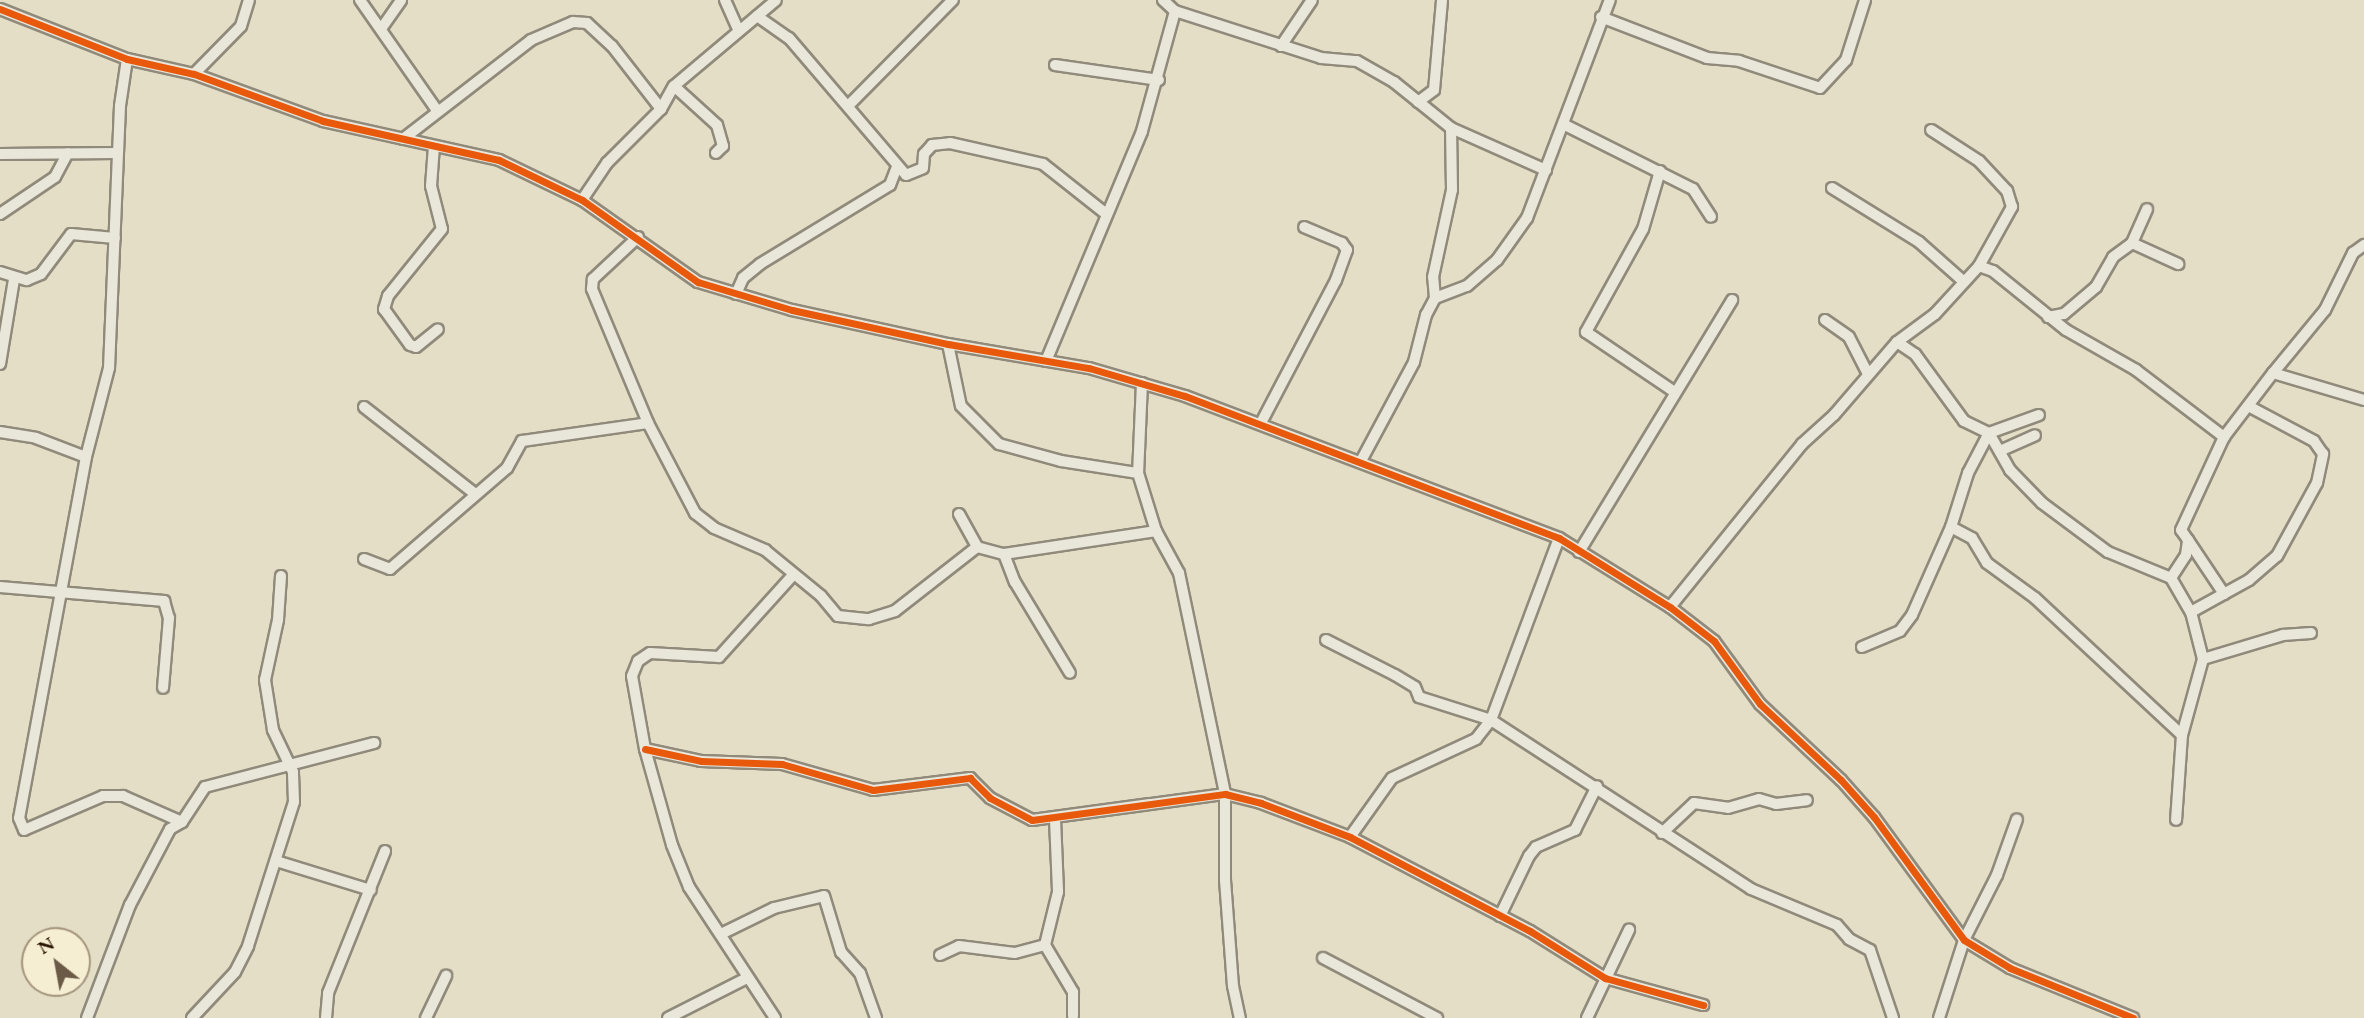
<!DOCTYPE html>
<html>
<head>
<meta charset="utf-8">
<style>
	body { margin:0 }
	#map { position:relative; width:2364px; height:1018px; overflow:hidden; background:#e4dec6; font-family:"EB Garamond",serif }
	div>[style] { position:absolute }
	[style*='--x'] { left:calc(var(--x)*1px); top:calc(var(--y)*1px); width:calc(var(--w)*1px); rotate:calc(var(--a)*1deg) }
	.roads { filter:drop-shadow(2px 0 #908a7b) drop-shadow(-2px 0 #908a7b) drop-shadow(0 2px #908a7b) drop-shadow(0 -2px #908a7b) }
	.street>* { height:10px; margin:-5px; padding:0 5px; transform-origin:5px; border-radius:5px; background:#e9e6da }
	.cycleway>* { height:7px; margin:-3.5px; padding:0 3.5px; transform-origin:3.5px; border-radius:3.5px; background:#e8590c }
	span { translate:-50% -50%; white-space:nowrap; text-align:center; line-height:1.15; -webkit-text-stroke:6px #f6eed2; paint-order:stroke }
	.north { position:absolute; left:21px; top:927px; width:70px; height:70px; box-sizing:border-box; background:#f6eed2; border:2px solid #a4967e; border-radius:50%; rotate:329deg; font-size:19px; font-weight:700; line-height:28px; text-align:center; color:#281301 }
	.north::after { content:''; display:block; margin:auto; width:24px; height:32px; background:#6a5a46; clip-path:polygon(50% 0,100% 100%,50% 72%,0 100%) }
</style>
</head>
<body>
<div id="map">
	<div class="roads">
		<div class="street">
			<i style="--x:360;--y:0;--w:133;--a:55.1"></i>
			<i style="--x:725;--y:0;--w:32;--a:66"></i>
			<i style="--x:1163;--y:0;--w:16;--a:43"></i>
			<i style="--x:1175;--y:11;--w:153;--a:17.8"></i>
			<i style="--x:1321;--y:58;--w:36;--a:5"></i>
			<i style="--x:1357;--y:61;--w:43;--a:29.6"></i>
			<i style="--x:1394;--y:82;--w:73;--a:38.9"></i>
			<i style="--x:1451;--y:128;--w:104;--a:23.9"></i>
			<i style="--x:0;--y:9;--w:136;--a:21.5"></i>
			<i style="--x:127;--y:59;--w:69;--a:12.6"></i>
			<i style="--x:194;--y:74;--w:137;--a:20"></i>
			<i style="--x:323;--y:121;--w:180;--a:12.5"></i>
			<i style="--x:499;--y:160;--w:92;--a:25.7"></i>
			<i style="--x:582;--y:200;--w:142;--a:35.3"></i>
			<i style="--x:698;--y:282;--w:98;--a:16.6"></i>
			<i style="--x:792;--y:310;--w:160;--a:12.3"></i>
			<i style="--x:948;--y:344;--w:143;--a:9.7"></i>
			<i style="--x:1089;--y:368;--w:100;--a:16.3"></i>
			<i style="--x:1185;--y:396;--w:400;--a:20.8"></i>
			<i style="--x:1559;--y:538;--w:131;--a:31.9"></i>
			<i style="--x:1670;--y:607;--w:56;--a:37.7"></i>
			<i style="--x:1714;--y:641;--w:78;--a:53.9"></i>
			<i style="--x:1760;--y:704;--w:111;--a:43.2"></i>
			<i style="--x:1841;--y:780;--w:50;--a:48.3"></i>
			<i style="--x:1874;--y:817;--w:152;--a:53.8"></i>
			<i style="--x:1964;--y:940;--w:54;--a:31.3"></i>
			<i style="--x:2010;--y:968;--w:133;--a:22.1"></i>
			<i style="--x:757;--y:16;--w:39;--a:35"></i>
			<i style="--x:789;--y:38;--w:180;--a:49.5"></i>
			<i style="--x:906;--y:175;--w:18;--a:-22"></i>
			<i style="--x:923;--y:168;--w:14;--a:-86"></i>
			<i style="--x:924;--y:154;--w:12;--a:-48"></i>
			<i style="--x:932;--y:145;--w:18;--a:-6"></i>
			<i style="--x:950;--y:143;--w:95;--a:12.7"></i>
			<i style="--x:1043;--y:164;--w:79;--a:38.3"></i>
			<i style="--x:1601;--y:17;--w:114;--a:21.1"></i>
			<i style="--x:1707;--y:58;--w:32;--a:5"></i>
			<i style="--x:1739;--y:61;--w:85;--a:18.4"></i>
			<i style="--x:1820;--y:88;--w:38;--a:-47"></i>
			<i style="--x:1846;--y:60;--w:63;--a:-72.4"></i>
			<i style="--x:381;--y:29;--w:35;--a:-55"></i>
			<i style="--x:1281;--y:46;--w:55;--a:-56"></i>
			<i style="--x:127;--y:59;--w:48;--a:98.5"></i>
			<i style="--x:120;--y:106;--w:262;--a:92.4"></i>
			<i style="--x:109;--y:368;--w:92;--a:104.5"></i>
			<i style="--x:86;--y:457;--w:367;--a:100.5"></i>
			<i style="--x:19;--y:818;--w:13;--a:67"></i>
			<i style="--x:24;--y:830;--w:86;--a:-23.3"></i>
			<i style="--x:103;--y:796;--w:20;--a:0"></i>
			<i style="--x:123;--y:796;--w:64;--a:23.8"></i>
			<i style="--x:1055;--y:65;--w:105;--a:8.2"></i>
			<i style="--x:194;--y:74;--w:67;--a:-45.6"></i>
			<i style="--x:241;--y:26;--w:27;--a:-73"></i>
			<i style="--x:674;--y:86;--w:58;--a:42.2"></i>
			<i style="--x:717;--y:125;--w:22;--a:74"></i>
			<i style="--x:723;--y:146;--w:10;--a:135"></i>
			<i style="--x:1418;--y:102;--w:20;--a:-37"></i>
			<i style="--x:1434;--y:90;--w:90;--a:-84.9"></i>
			<i style="--x:848;--y:106;--w:149;--a:-45.3"></i>
			<i style="--x:1565;--y:125;--w:143;--a:26.6"></i>
			<i style="--x:1693;--y:189;--w:33;--a:57"></i>
			<i style="--x:403;--y:139;--w:162;--a:-37.7"></i>
			<i style="--x:531;--y:40;--w:46;--a:-23.2"></i>
			<i style="--x:573;--y:22;--w:14;--a:4"></i>
			<i style="--x:587;--y:23;--w:34;--a:43"></i>
			<i style="--x:612;--y:46;--w:80;--a:52.1"></i>
			<i style="--x:434;--y:146;--w:40;--a:94.3"></i>
			<i style="--x:431;--y:186;--w:44;--a:75.7"></i>
			<i style="--x:442;--y:229;--w:86;--a:128.9"></i>
			<i style="--x:388;--y:296;--w:14;--a:107"></i>
			<i style="--x:384;--y:309;--w:44;--a:54.2"></i>
			<i style="--x:410;--y:345;--w:6;--a:18"></i>
			<i style="--x:416;--y:347;--w:28;--a:-39"></i>
			<i style="--x:0;--y:154;--w:117;--a:-0.5"></i>
			<i style="--x:1660;--y:171;--w:60;--a:106.3"></i>
			<i style="--x:1643;--y:229;--w:118;--a:119"></i>
			<i style="--x:1586;--y:332;--w:105;--a:34.1"></i>
			<i style="--x:1832;--y:188;--w:102;--a:31.8"></i>
			<i style="--x:1919;--y:242;--w:60;--a:41.6"></i>
			<i style="--x:582;--y:200;--w:45;--a:-56"></i>
			<i style="--x:607;--y:163;--w:76;--a:-45"></i>
			<i style="--x:661;--y:109;--w:26;--a:-61"></i>
			<i style="--x:674;--y:86;--w:133;--a:-40.1"></i>
			<i style="--x:0;--y:214;--w:66;--a:-33.9"></i>
			<i style="--x:55;--y:177;--w:27;--a:-62"></i>
			<i style="--x:638;--y:237;--w:62;--a:137"></i>
			<i style="--x:593;--y:279;--w:10;--a:96"></i>
			<i style="--x:592;--y:289;--w:145;--a:67.3"></i>
			<i style="--x:648;--y:423;--w:102;--a:62.4"></i>
			<i style="--x:695;--y:513;--w:24;--a:38"></i>
			<i style="--x:714;--y:528;--w:56;--a:23.3"></i>
			<i style="--x:765;--y:550;--w:72;--a:39.4"></i>
			<i style="--x:821;--y:596;--w:26;--a:50"></i>
			<i style="--x:838;--y:616;--w:31;--a:6"></i>
			<i style="--x:869;--y:619;--w:27;--a:-17"></i>
			<i style="--x:895;--y:611;--w:104;--a:-38"></i>
			<i style="--x:2132;--y:243;--w:37;--a:-66"></i>
			<i style="--x:1979;--y:266;--w:15;--a:20"></i>
			<i style="--x:1993;--y:271;--w:94;--a:38.9"></i>
			<i style="--x:2066;--y:330;--w:81;--a:29.7"></i>
			<i style="--x:2136;--y:370;--w:111;--a:37.3"></i>
			<i style="--x:0;--y:272;--w:28;--a:17"></i>
			<i style="--x:27;--y:280;--w:15;--a:-23"></i>
			<i style="--x:41;--y:274;--w:50;--a:-53.1"></i>
			<i style="--x:71;--y:234;--w:44;--a:5.2"></i>
			<i style="--x:736;--y:294;--w:17;--a:-66"></i>
			<i style="--x:743;--y:278;--w:22;--a:-39"></i>
			<i style="--x:760;--y:264;--w:152;--a:-31.3"></i>
			<i style="--x:890;--y:185;--w:19;--a:-69"></i>
			<i style="--x:1435;--y:298;--w:21;--a:-95"></i>
			<i style="--x:1433;--y:277;--w:89;--a:-77.7"></i>
			<i style="--x:1452;--y:190;--w:62;--a:-90.9"></i>
			<i style="--x:2048;--y:317;--w:16;--a:-11"></i>
			<i style="--x:2064;--y:314;--w:42;--a:-40.2"></i>
			<i style="--x:2096;--y:287;--w:34;--a:-60"></i>
			<i style="--x:2113;--y:257;--w:24;--a:-36"></i>
			<i style="--x:2132;--y:243;--w:51;--a:24.5"></i>
			<i style="--x:1825;--y:320;--w:29;--a:35"></i>
			<i style="--x:1849;--y:337;--w:42;--a:62.8"></i>
			<i style="--x:1897;--y:342;--w:22;--a:34"></i>
			<i style="--x:1915;--y:354;--w:83;--a:53.8"></i>
			<i style="--x:1964;--y:421;--w:28;--a:26"></i>
			<i style="--x:1989;--y:433;--w:43;--a:60.4"></i>
			<i style="--x:2010;--y:470;--w:46;--a:45.9"></i>
			<i style="--x:2042;--y:503;--w:82;--a:36.6"></i>
			<i style="--x:2108;--y:552;--w:68;--a:22.4"></i>
			<i style="--x:2171;--y:578;--w:39;--a:60"></i>
			<i style="--x:2191;--y:612;--w:49;--a:75.7"></i>
			<i style="--x:2203;--y:659;--w:79;--a:105.4"></i>
			<i style="--x:2182;--y:735;--w:85;--a:94"></i>
			<i style="--x:948;--y:344;--w:63;--a:78.2"></i>
			<i style="--x:961;--y:406;--w:54;--a:45"></i>
			<i style="--x:999;--y:444;--w:64;--a:15.3"></i>
			<i style="--x:1061;--y:461;--w:78;--a:8.9"></i>
			<i style="--x:1046;--y:361;--w:249;--a:-67.3"></i>
			<i style="--x:1142;--y:131;--w:124;--a:-74.6"></i>
			<i style="--x:0;--y:364;--w:86;--a:-80.6"></i>
			<i style="--x:2273;--y:373;--w:82;--a:-50.5"></i>
			<i style="--x:2325;--y:310;--w:64;--a:-63.8"></i>
			<i style="--x:2353;--y:253;--w:14;--a:-36"></i>
			<i style="--x:1142;--y:383;--w:90;--a:92.5"></i>
			<i style="--x:1138;--y:473;--w:61;--a:72.8"></i>
			<i style="--x:1156;--y:531;--w:48;--a:61.3"></i>
			<i style="--x:1179;--y:573;--w:226;--a:78.2"></i>
			<i style="--x:1225;--y:794;--w:86;--a:90"></i>
			<i style="--x:1225;--y:880;--w:106;--a:85.7"></i>
			<i style="--x:1233;--y:986;--w:33;--a:78"></i>
			<i style="--x:364;--y:407;--w:140;--a:38"></i>
			<i style="--x:1262;--y:421;--w:159;--a:-62.3"></i>
			<i style="--x:1336;--y:280;--w:32;--a:-70"></i>
			<i style="--x:1347;--y:250;--w:9;--a:-126"></i>
			<i style="--x:1342;--y:243;--w:41;--a:-157.2"></i>
			<i style="--x:0;--y:432;--w:36;--a:9"></i>
			<i style="--x:36;--y:438;--w:53;--a:20.8"></i>
			<i style="--x:2002;--y:450;--w:36;--a:-24"></i>
			<i style="--x:1361;--y:461;--w:112;--a:-61.8"></i>
			<i style="--x:1414;--y:362;--w:49;--a:-75.7"></i>
			<i style="--x:1426;--y:315;--w:19;--a:-62"></i>
			<i style="--x:1435;--y:298;--w:34;--a:-21"></i>
			<i style="--x:1467;--y:286;--w:40;--a:-41"></i>
			<i style="--x:1497;--y:260;--w:52;--a:-54.5"></i>
			<i style="--x:1527;--y:218;--w:233;--a:-69.2"></i>
			<i style="--x:959;--y:514;--w:38;--a:61"></i>
			<i style="--x:977;--y:547;--w:28;--a:15"></i>
			<i style="--x:1004;--y:554;--w:154;--a:-8.6"></i>
			<i style="--x:1951;--y:527;--w:24;--a:28"></i>
			<i style="--x:1972;--y:538;--w:29;--a:59"></i>
			<i style="--x:1987;--y:563;--w:59;--a:36.1"></i>
			<i style="--x:2035;--y:598;--w:201;--a:43"></i>
			<i style="--x:2188;--y:540;--w:65;--a:56.3"></i>
			<i style="--x:1579;--y:552;--w:295;--a:-58.7"></i>
			<i style="--x:1004;--y:554;--w:30;--a:69"></i>
			<i style="--x:1015;--y:582;--w:106;--a:58.9"></i>
			<i style="--x:364;--y:559;--w:28;--a:21"></i>
			<i style="--x:390;--y:569;--w:155;--a:-40.8"></i>
			<i style="--x:507;--y:468;--w:31;--a:-61"></i>
			<i style="--x:522;--y:441;--w:127;--a:-8.1"></i>
			<i style="--x:2171;--y:578;--w:27;--a:-57"></i>
			<i style="--x:2186;--y:555;--w:15;--a:-82"></i>
			<i style="--x:2188;--y:540;--w:12;--a:-125"></i>
			<i style="--x:2181;--y:530;--w:102;--a:-65.2"></i>
			<i style="--x:2224;--y:437;--w:81;--a:-52.6"></i>
			<i style="--x:2273;--y:373;--w:95;--a:16.5"></i>
			<i style="--x:0;--y:587;--w:165;--a:4.9"></i>
			<i style="--x:164;--y:601;--w:18;--a:74"></i>
			<i style="--x:169;--y:618;--w:70;--a:94.9"></i>
			<i style="--x:1670;--y:607;--w:210;--a:-51"></i>
			<i style="--x:1802;--y:444;--w:43;--a:-42.2"></i>
			<i style="--x:1834;--y:415;--w:96;--a:-49.2"></i>
			<i style="--x:1897;--y:342;--w:47;--a:-36.4"></i>
			<i style="--x:1935;--y:314;--w:65;--a:-47.5"></i>
			<i style="--x:1979;--y:266;--w:68;--a:-60.8"></i>
			<i style="--x:2012;--y:207;--w:17;--a:-107"></i>
			<i style="--x:2007;--y:191;--w:41;--a:-133"></i>
			<i style="--x:1979;--y:161;--w:57;--a:-147.1"></i>
			<i style="--x:2191;--y:612;--w:66;--a:-28.9"></i>
			<i style="--x:2249;--y:580;--w:37;--a:-41"></i>
			<i style="--x:2277;--y:556;--w:83;--a:-61.3"></i>
			<i style="--x:2317;--y:483;--w:30;--a:-78"></i>
			<i style="--x:2323;--y:454;--w:16;--a:-125"></i>
			<i style="--x:2314;--y:441;--w:72;--a:-152"></i>
			<i style="--x:1326;--y:640;--w:77;--a:26.9"></i>
			<i style="--x:1395;--y:675;--w:23;--a:31"></i>
			<i style="--x:1415;--y:687;--w:11;--a:68"></i>
			<i style="--x:1419;--y:697;--w:76;--a:17.7"></i>
			<i style="--x:1491;--y:720;--w:194;--a:-69.5"></i>
			<i style="--x:1862;--y:647;--w:41;--a:-22.8"></i>
			<i style="--x:1900;--y:631;--w:20;--a:-53"></i>
			<i style="--x:1912;--y:615;--w:96;--a:-66.1"></i>
			<i style="--x:1951;--y:527;--w:57;--a:-72.5"></i>
			<i style="--x:1968;--y:473;--w:45;--a:-62.3"></i>
			<i style="--x:1989;--y:433;--w:53;--a:-19.8"></i>
			<i style="--x:2203;--y:659;--w:84;--a:-16.7"></i>
			<i style="--x:2283;--y:635;--w:28;--a:-4"></i>
			<i style="--x:645;--y:749;--w:57;--a:12.1"></i>
			<i style="--x:701;--y:761;--w:81;--a:2.1"></i>
			<i style="--x:782;--y:764;--w:95;--a:15.9"></i>
			<i style="--x:873;--y:790;--w:98;--a:-7.1"></i>
			<i style="--x:970;--y:778;--w:28;--a:45"></i>
			<i style="--x:990;--y:798;--w:47;--a:27.6"></i>
			<i style="--x:1032;--y:820;--w:195;--a:-7.7"></i>
			<i style="--x:1225;--y:794;--w:37;--a:14"></i>
			<i style="--x:1261;--y:803;--w:95;--a:20.9"></i>
			<i style="--x:1350;--y:837;--w:203;--a:27.6"></i>
			<i style="--x:1530;--y:931;--w:89;--a:32.1"></i>
			<i style="--x:1605;--y:978;--w:102;--a:15.4"></i>
			<i style="--x:1055;--y:819;--w:73;--a:87.6"></i>
			<i style="--x:1058;--y:892;--w:55;--a:103.8"></i>
			<i style="--x:1045;--y:945;--w:55;--a:59.2"></i>
			<i style="--x:1073;--y:992;--w:24;--a:90"></i>
			<i style="--x:1662;--y:833;--w:44;--a:-43.2"></i>
			<i style="--x:1694;--y:803;--w:34;--a:8"></i>
			<i style="--x:1728;--y:808;--w:32;--a:-16"></i>
			<i style="--x:1759;--y:799;--w:18;--a:16"></i>
			<i style="--x:1776;--y:804;--w:31;--a:-7"></i>
			<i style="--x:1350;--y:837;--w:72;--a:-54.6"></i>
			<i style="--x:1392;--y:778;--w:93;--a:-24.9"></i>
			<i style="--x:1476;--y:739;--w:24;--a:-52"></i>
			<i style="--x:1491;--y:720;--w:310;--a:33"></i>
			<i style="--x:1751;--y:889;--w:93;--a:22.7"></i>
			<i style="--x:1837;--y:925;--w:18;--a:49"></i>
			<i style="--x:1849;--y:939;--w:24;--a:28"></i>
			<i style="--x:1870;--y:950;--w:72;--a:71.3"></i>
			<i style="--x:276;--y:861;--w:99;--a:17"></i>
			<i style="--x:1500;--y:916;--w:67;--a:-64.2"></i>
			<i style="--x:1529;--y:856;--w:11;--a:-52"></i>
			<i style="--x:1536;--y:847;--w:43;--a:-23.6"></i>
			<i style="--x:1575;--y:830;--w:49;--a:-63.4"></i>
			<i style="--x:721;--y:934;--w:59;--a:-26.1"></i>
			<i style="--x:774;--y:908;--w:51;--a:-13.5"></i>
			<i style="--x:824;--y:896;--w:59;--a:73.1"></i>
			<i style="--x:841;--y:952;--w:28;--a:48"></i>
			<i style="--x:860;--y:973;--w:48;--a:70.4"></i>
			<i style="--x:940;--y:955;--w:21;--a:-25"></i>
			<i style="--x:959;--y:946;--w:56;--a:7.1"></i>
			<i style="--x:1015;--y:953;--w:31;--a:-15"></i>
			<i style="--x:1323;--y:958;--w:129;--a:27.8"></i>
			<i style="--x:87;--y:1018;--w:121;--a:-69.2"></i>
			<i style="--x:130;--y:905;--w:86;--a:-62.2"></i>
			<i style="--x:170;--y:829;--w:14;--a:-30"></i>
			<i style="--x:182;--y:822;--w:42;--a:-56.7"></i>
			<i style="--x:205;--y:787;--w:175;--a:-14.6"></i>
			<i style="--x:192;--y:1018;--w:63;--a:-46.9"></i>
			<i style="--x:235;--y:972;--w:29;--a:-63"></i>
			<i style="--x:248;--y:946;--w:151;--a:-72.3"></i>
			<i style="--x:294;--y:802;--w:30;--a:-92"></i>
			<i style="--x:293;--y:772;--w:47;--a:-115.5"></i>
			<i style="--x:273;--y:730;--w:51;--a:-99.1"></i>
			<i style="--x:265;--y:680;--w:61;--a:-77.8"></i>
			<i style="--x:278;--y:620;--w:44;--a:-86.1"></i>
			<i style="--x:326;--y:1018;--w:25;--a:-85"></i>
			<i style="--x:328;--y:993;--w:153;--a:-68.1"></i>
			<i style="--x:426;--y:1018;--w:47;--a:-64.5"></i>
			<i style="--x:668;--y:1018;--w:89;--a:-26.9"></i>
			<i style="--x:775;--y:1018;--w:157;--a:-123.3"></i>
			<i style="--x:689;--y:887;--w:45;--a:-112"></i>
			<i style="--x:672;--y:845;--w:100;--a:-105.7"></i>
			<i style="--x:645;--y:749;--w:74;--a:-100.1"></i>
			<i style="--x:632;--y:676;--w:16;--a:-68"></i>
			<i style="--x:638;--y:661;--w:14;--a:-34"></i>
			<i style="--x:650;--y:653;--w:69;--a:3.3"></i>
			<i style="--x:719;--y:657;--w:110;--a:-47.9"></i>
			<i style="--x:1587;--y:1018;--w:98;--a:-64.5"></i>
			<i style="--x:1939;--y:1018;--w:82;--a:-72.2"></i>
			<i style="--x:1964;--y:940;--w:73;--a:-63.1"></i>
			<i style="--x:1997;--y:875;--w:59;--a:-70.3"></i>
		</div>
	</div>
	<div class="cycleway">
		<i style="--x:0;--y:9;--w:136;--a:21.5"></i>
		<i style="--x:127;--y:59;--w:69;--a:12.6"></i>
		<i style="--x:194;--y:74;--w:137;--a:20"></i>
		<i style="--x:323;--y:121;--w:180;--a:12.5"></i>
		<i style="--x:499;--y:160;--w:92;--a:25.7"></i>
		<i style="--x:582;--y:200;--w:142;--a:35.3"></i>
		<i style="--x:698;--y:282;--w:98;--a:16.6"></i>
		<i style="--x:792;--y:310;--w:160;--a:12.3"></i>
		<i style="--x:948;--y:344;--w:143;--a:9.7"></i>
		<i style="--x:1089;--y:368;--w:100;--a:16.3"></i>
		<i style="--x:1185;--y:396;--w:400;--a:20.8"></i>
		<i style="--x:1559;--y:538;--w:131;--a:31.9"></i>
		<i style="--x:1670;--y:607;--w:56;--a:37.7"></i>
		<i style="--x:1714;--y:641;--w:78;--a:53.9"></i>
		<i style="--x:1760;--y:704;--w:111;--a:43.2"></i>
		<i style="--x:1841;--y:780;--w:50;--a:48.3"></i>
		<i style="--x:1874;--y:817;--w:152;--a:53.8"></i>
		<i style="--x:1964;--y:940;--w:54;--a:31.3"></i>
		<i style="--x:2010;--y:968;--w:133;--a:22.1"></i>
		<i style="--x:645;--y:749;--w:57;--a:12.1"></i>
		<i style="--x:701;--y:761;--w:81;--a:2.1"></i>
		<i style="--x:782;--y:764;--w:95;--a:15.9"></i>
		<i style="--x:873;--y:790;--w:98;--a:-7.1"></i>
		<i style="--x:970;--y:778;--w:28;--a:45"></i>
		<i style="--x:990;--y:798;--w:47;--a:27.6"></i>
		<i style="--x:1032;--y:820;--w:195;--a:-7.7"></i>
		<i style="--x:1225;--y:794;--w:37;--a:14"></i>
		<i style="--x:1261;--y:803;--w:95;--a:20.9"></i>
		<i style="--x:1350;--y:837;--w:203;--a:27.6"></i>
		<i style="--x:1530;--y:931;--w:89;--a:32.1"></i>
		<i style="--x:1605;--y:978;--w:102;--a:15.4"></i>
	</div>
	<div class="north">N</div>
</div>
</body>
</html>
